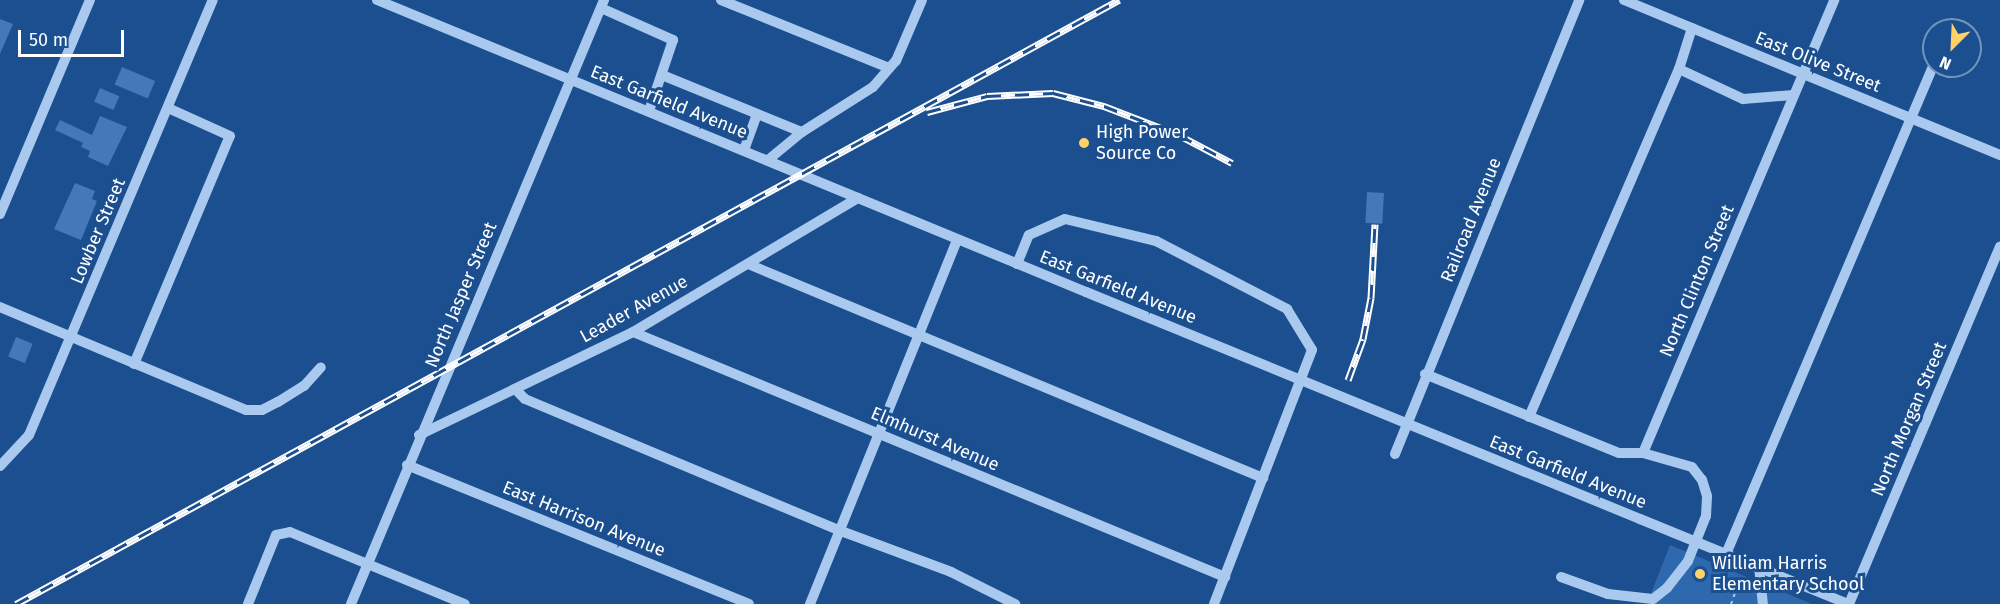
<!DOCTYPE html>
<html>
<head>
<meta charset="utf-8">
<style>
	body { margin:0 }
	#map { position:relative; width:2000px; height:604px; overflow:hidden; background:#1b4f8f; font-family:"Fira Sans",sans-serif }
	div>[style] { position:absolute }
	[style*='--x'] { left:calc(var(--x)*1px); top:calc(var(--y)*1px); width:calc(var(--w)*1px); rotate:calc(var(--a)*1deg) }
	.green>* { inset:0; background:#2e69ad }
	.building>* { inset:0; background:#4478b7; transform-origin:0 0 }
	.path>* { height:2px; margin-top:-1px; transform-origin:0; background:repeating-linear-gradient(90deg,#a9c9ee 0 3px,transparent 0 7.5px) }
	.minor>* { height:10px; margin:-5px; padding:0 5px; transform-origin:5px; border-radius:5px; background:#a9c9ee }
	.rail>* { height:7px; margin-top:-3.5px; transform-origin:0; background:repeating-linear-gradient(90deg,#1b4f8f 0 14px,#fff 0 28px); box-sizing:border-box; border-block:2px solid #fff }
	.minor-bridge>* { height:10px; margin:-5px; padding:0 5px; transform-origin:5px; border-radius:5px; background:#a9c9ee }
	.dots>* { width:16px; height:16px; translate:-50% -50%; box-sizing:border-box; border:3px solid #1b4f8f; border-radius:50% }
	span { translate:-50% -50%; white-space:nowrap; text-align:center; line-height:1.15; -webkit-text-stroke:6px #1b4f8f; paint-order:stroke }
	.street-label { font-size:18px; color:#fff }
	.poi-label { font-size:18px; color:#fff }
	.left { translate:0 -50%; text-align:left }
	.north { position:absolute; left:1922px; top:18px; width:60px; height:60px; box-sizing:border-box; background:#1b4f8f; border:2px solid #7695bc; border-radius:50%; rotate:204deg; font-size:16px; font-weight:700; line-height:24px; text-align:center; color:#fff }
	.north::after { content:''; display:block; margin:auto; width:21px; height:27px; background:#ffd166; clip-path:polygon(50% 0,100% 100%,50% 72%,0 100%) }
	.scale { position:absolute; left:18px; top:30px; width:106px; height:27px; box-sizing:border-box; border:3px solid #fff; border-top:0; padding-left:8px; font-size:18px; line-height:21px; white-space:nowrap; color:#fff; -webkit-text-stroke:4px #1b4f8f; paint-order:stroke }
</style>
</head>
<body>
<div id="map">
	<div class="green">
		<i style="clip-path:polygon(1670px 545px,1812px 604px,1647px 604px)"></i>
	</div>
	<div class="building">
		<i style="clip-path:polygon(0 19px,13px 24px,0 54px)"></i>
		<i style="left:122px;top:67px;width:36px;height:19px;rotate:23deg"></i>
		<i style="left:100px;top:88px;width:21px;height:15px;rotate:23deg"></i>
		<i style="clip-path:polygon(100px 116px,127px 127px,108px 166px,88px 157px,90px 151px,81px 147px,83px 143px,55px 130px,60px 120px,92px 135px)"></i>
		<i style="clip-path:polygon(75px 183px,95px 191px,92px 199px,97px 201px,81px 240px,54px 229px)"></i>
		<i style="left:1367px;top:192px;width:17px;height:31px;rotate:3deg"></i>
		<i style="left:16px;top:337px;width:18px;height:21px;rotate:22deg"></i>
	</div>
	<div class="path">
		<i style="--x:1731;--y:604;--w:23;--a:-70"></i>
	</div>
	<div class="minor">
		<i style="--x:377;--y:0;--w:767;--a:22.38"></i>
		<i style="--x:721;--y:0;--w:181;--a:22"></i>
		<i style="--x:1624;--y:0;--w:407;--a:22.4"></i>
		<i style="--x:601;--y:8;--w:79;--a:24"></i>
		<i style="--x:673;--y:40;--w:75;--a:108.7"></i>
		<i style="--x:1692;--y:28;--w:43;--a:107.6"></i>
		<i style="--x:1679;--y:69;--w:71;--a:25.1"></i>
		<i style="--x:1743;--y:99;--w:51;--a:-4.5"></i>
		<i style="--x:662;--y:75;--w:151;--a:22.2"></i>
		<i style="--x:744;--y:150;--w:38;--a:-70"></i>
		<i style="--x:768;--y:160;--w:44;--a:-39.5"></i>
		<i style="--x:802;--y:132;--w:84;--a:-32.4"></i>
		<i style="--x:873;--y:87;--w:35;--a:-49"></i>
		<i style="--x:896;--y:61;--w:66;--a:-66.9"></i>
		<i style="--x:0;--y:214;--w:232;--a:-67.2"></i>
		<i style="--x:748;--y:264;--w:558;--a:22.56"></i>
		<i style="--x:1017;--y:264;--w:31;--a:-68"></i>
		<i style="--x:1029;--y:235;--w:39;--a:-24"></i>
		<i style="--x:1065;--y:219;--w:94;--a:13.6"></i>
		<i style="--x:1156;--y:241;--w:148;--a:27.4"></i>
		<i style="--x:1287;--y:309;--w:48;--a:58.6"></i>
		<i style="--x:1312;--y:350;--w:272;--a:111.1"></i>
		<i style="--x:0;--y:307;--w:267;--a:22.7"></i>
		<i style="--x:246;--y:410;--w:16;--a:0"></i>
		<i style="--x:262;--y:410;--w:18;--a:-27"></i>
		<i style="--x:278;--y:402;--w:31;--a:-32"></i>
		<i style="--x:304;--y:386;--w:25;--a:-48"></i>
		<i style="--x:633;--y:332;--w:641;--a:22.48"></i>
		<i style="--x:134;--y:364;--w:247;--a:-67.2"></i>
		<i style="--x:230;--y:136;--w:68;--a:-155.7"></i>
		<i style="--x:1425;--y:374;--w:209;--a:22.2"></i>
		<i style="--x:1619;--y:453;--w:24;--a:0"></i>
		<i style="--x:515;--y:389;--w:14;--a:45"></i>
		<i style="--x:525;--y:399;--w:342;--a:22.7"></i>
		<i style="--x:841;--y:531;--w:117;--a:20.4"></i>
		<i style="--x:951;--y:572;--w:72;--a:26.6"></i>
		<i style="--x:1529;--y:417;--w:379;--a:-66.7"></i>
		<i style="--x:419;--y:435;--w:237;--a:-25.7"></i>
		<i style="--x:633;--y:332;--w:262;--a:-30.8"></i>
		<i style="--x:1395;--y:454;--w:490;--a:-67.9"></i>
		<i style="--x:407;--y:465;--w:369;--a:22.1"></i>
		<i style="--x:0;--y:466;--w:42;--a:-46.9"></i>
		<i style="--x:29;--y:435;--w:472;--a:-67.1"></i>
		<i style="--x:1640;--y:519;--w:225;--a:22.2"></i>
		<i style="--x:1726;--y:554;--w:532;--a:-67"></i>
		<i style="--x:1759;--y:567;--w:37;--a:84"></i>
		<i style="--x:1561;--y:577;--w:50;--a:19.9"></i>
		<i style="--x:1608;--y:594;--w:45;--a:6.3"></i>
		<i style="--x:1653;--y:599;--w:18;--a:-38"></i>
		<i style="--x:1667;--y:588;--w:34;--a:-52"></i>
		<i style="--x:1688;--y:561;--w:48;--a:-68.2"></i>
		<i style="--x:1706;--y:516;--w:20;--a:-87"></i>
		<i style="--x:1707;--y:496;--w:17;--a:-107"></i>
		<i style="--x:1702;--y:480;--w:16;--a:-128"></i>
		<i style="--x:1692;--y:467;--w:51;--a:-164.1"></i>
		<i style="--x:1643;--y:453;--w:492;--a:-67.1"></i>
		<i style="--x:248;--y:604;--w:74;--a:-67.9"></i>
		<i style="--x:276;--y:535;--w:14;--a:-12"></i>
		<i style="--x:290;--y:532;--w:189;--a:22.4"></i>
		<i style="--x:351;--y:604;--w:655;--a:-67.27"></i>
		<i style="--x:810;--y:604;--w:393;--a:-68"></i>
		<i style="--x:1849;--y:604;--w:388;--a:-67.1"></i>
	</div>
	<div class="rail">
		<i style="--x:927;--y:112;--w:62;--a:-14.9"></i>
		<i style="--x:987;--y:96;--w:66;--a:-2.6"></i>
		<i style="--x:1053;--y:93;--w:53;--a:14.3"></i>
		<i style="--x:1104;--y:106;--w:80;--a:21.1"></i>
		<i style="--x:1179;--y:135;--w:60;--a:27.8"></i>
		<i style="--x:1348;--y:380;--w:44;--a:-69.9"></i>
		<i style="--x:1363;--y:339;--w:42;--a:-79"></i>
		<i style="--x:1371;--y:298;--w:74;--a:-86.9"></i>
		<i style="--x:16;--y:604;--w:1258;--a:-28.71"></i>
	</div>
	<div class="minor-bridge">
		<i style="--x:1086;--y:292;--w:599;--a:22.28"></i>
	</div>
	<div class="dots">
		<i style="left:1084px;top:143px;background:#ffd166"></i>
		<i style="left:1700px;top:574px;background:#ffd166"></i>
	</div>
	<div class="street-label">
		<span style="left:1818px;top:62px;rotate:22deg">East Olive Street</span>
		<span style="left:669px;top:102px;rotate:22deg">East Garfield Avenue</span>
		<span style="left:1471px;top:220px;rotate:-68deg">Railroad Avenue</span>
		<span style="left:98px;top:231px;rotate:-67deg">Lowber Street</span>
		<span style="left:1697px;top:281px;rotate:-67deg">North Clinton Street</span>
		<span style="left:1118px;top:287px;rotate:22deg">East Garfield Avenue</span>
		<span style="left:461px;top:295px;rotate:-67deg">North Jasper Street</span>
		<span style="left:634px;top:309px;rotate:-29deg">Leader Avenue</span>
		<span style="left:1909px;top:419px;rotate:-67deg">North Morgan Street</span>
		<span style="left:935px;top:439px;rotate:23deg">Elmhurst Avenue</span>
		<span style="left:1568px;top:472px;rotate:22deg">East Garfield Avenue</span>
		<span style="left:584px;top:519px;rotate:22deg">East Harrison Avenue</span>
	</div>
	<div class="poi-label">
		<span class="left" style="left:1096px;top:143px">High Power<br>Source Co</span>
		<span class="left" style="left:1712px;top:574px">William Harris<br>Elementary School</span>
	</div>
	<div class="north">N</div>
	<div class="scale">50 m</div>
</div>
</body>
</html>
